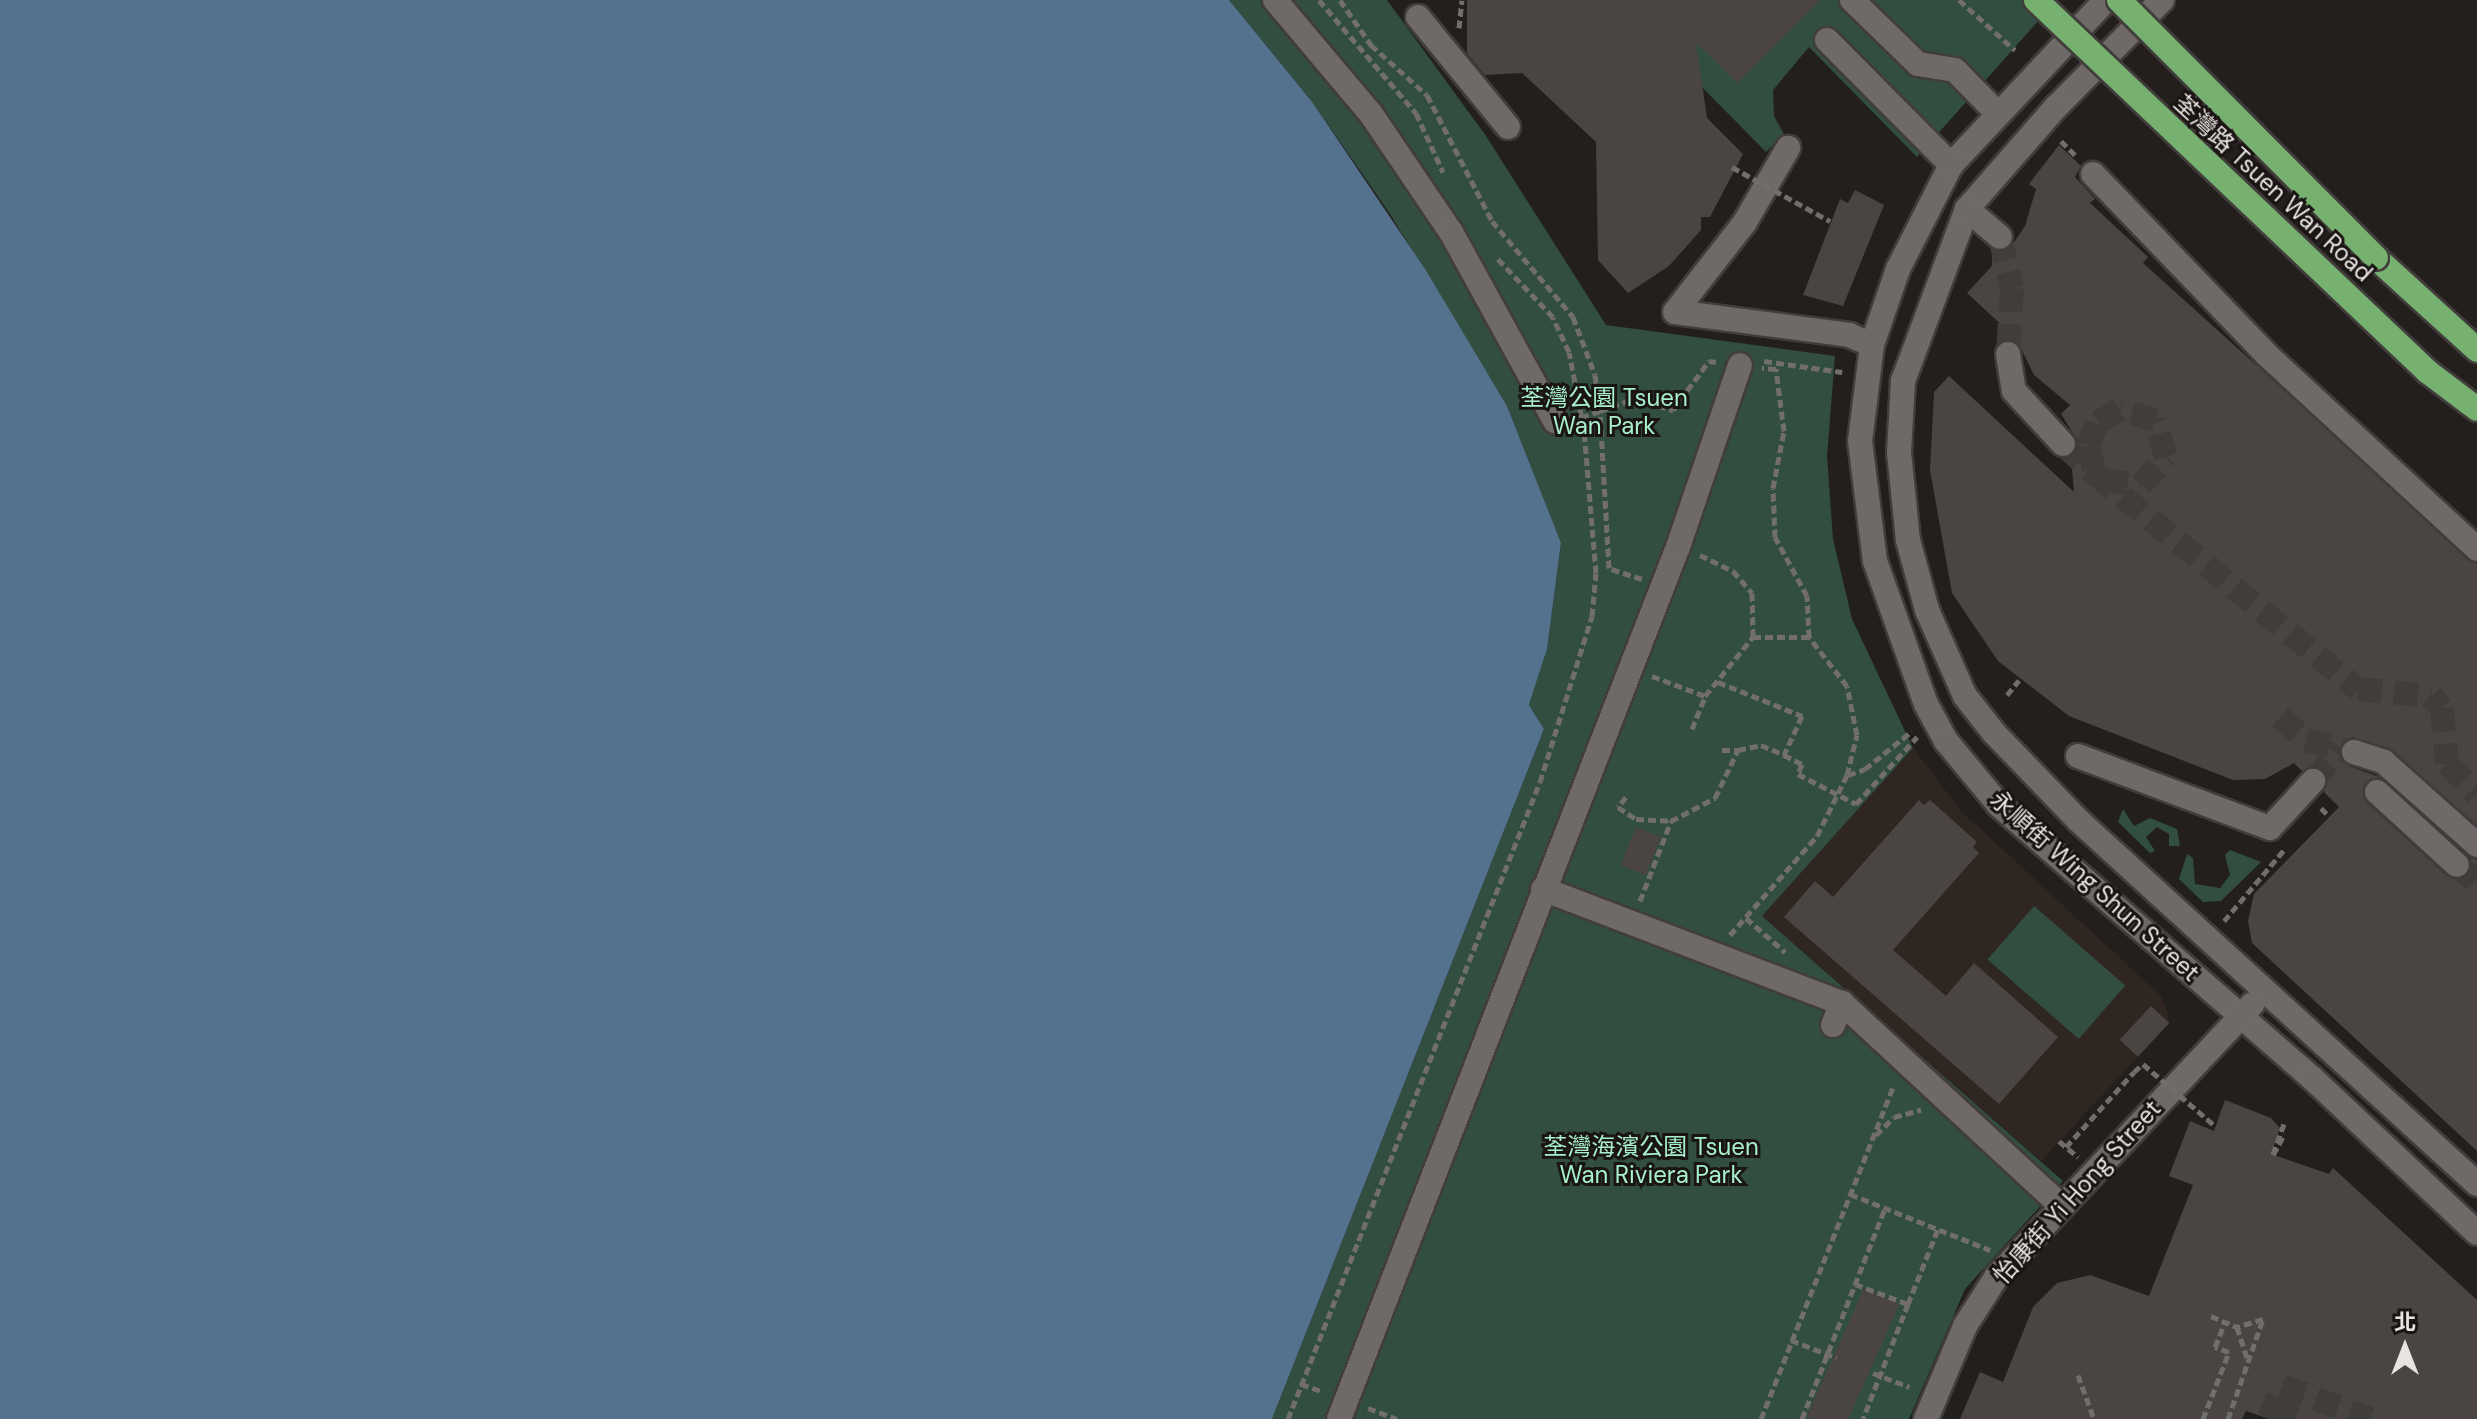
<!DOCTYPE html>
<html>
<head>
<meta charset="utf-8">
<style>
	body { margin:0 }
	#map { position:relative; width:2477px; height:1419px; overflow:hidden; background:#231f1c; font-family:"DM Sans","Noto Sans TC",sans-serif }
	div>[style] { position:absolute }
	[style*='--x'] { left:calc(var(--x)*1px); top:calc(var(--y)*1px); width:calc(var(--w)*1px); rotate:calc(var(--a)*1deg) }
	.built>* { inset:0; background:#302621 }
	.green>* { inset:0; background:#314e40; transform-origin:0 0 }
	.water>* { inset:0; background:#54718e }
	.building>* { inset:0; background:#4a4543; transform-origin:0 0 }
	.minor-tunnel>* { height:24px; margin-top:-12px; transform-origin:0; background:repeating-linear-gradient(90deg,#403d3a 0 24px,transparent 0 36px) }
	.path>* { height:5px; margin-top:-2.5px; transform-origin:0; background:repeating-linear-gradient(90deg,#726e6c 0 8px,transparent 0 12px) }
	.roads { filter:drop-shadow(2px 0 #413d3c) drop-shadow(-2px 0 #413d3c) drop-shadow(0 2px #413d3c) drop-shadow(0 -2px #413d3c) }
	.minor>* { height:24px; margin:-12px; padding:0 12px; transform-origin:12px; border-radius:12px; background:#6f6a67 }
	.highway>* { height:24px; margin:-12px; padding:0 12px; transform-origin:12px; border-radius:12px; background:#77b16f }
	.path-bridge>* { height:5px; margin-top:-2.5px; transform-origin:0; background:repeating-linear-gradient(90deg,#726e6c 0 8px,transparent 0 12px) }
	.bridges { filter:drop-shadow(2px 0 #413d3c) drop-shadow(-2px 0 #413d3c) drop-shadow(0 2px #413d3c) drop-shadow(0 -2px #413d3c) }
	.highway-bridge>* { height:24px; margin:-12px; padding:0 12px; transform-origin:12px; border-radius:12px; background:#77b16f }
	span { translate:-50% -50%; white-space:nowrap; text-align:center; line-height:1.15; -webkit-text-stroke:6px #1a1513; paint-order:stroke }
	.street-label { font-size:24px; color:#e7e4e2 }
	.park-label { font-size:24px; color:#a7efca }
	.north { position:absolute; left:2365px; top:1307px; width:80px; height:80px; -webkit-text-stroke:6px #1a1513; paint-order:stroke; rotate:0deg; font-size:22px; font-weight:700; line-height:32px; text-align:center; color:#e7e4e2 }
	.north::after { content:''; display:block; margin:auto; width:28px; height:36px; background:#e7e4e2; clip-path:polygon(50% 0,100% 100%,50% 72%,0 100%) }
</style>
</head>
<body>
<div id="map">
	<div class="built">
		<i style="clip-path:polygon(1913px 748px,1961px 811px,2161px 996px,2168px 1014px,2169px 1023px,2041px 1161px,1762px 916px)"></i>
	</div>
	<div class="green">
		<i style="clip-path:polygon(1229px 0,1387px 0,1486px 136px,1606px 325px,1835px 356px,1827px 456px,1833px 539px,1852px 619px,1913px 748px,1762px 916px,2063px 1181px,1965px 1289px,1909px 1419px,1272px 1419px,1544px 729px,1529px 705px,1547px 648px,1561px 544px,1507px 406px,1390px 214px,1313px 103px)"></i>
		<i style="clip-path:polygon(1616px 0,2057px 0,1917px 157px,1809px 47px,1773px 90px,1774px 116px,1784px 134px,1766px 152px)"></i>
		<i style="clip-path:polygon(2123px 809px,2134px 826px,2150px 818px,2177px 829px,2180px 846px,2169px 846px,2169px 834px,2157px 827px,2146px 837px,2155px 851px,2150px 853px,2118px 822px)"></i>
		<i style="clip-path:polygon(2230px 850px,2261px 862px,2221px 901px,2203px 902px,2179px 879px,2187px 854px,2193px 858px,2195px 884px,2220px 888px,2230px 875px,2225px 855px)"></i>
		<i style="left:2034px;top:906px;width:121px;height:71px;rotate:41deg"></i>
	</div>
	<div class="water">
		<i style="clip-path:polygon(0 0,1229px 0,1313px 103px,1425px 269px,1507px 406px,1561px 543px,1547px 649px,1529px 705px,1544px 729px,1272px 1419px,0 1419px)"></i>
	</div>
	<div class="building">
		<i style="clip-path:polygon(1467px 0,1821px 0,1737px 83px,1696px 42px,1707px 118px,1743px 154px,1710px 217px,1701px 217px,1701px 230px,1669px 266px,1628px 293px,1598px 260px,1596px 142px,1522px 73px,1485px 75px,1467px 53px)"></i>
		<i style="clip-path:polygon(2059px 145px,2081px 166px,2075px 177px,2095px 199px,2090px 203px,2148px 257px,2143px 263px,2477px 564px,2477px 825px,2389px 748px,2352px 737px,2339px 754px,2349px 766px,2379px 777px,2363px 788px,2366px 802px,2447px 876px,2462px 879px,2471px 869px,2470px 858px,2477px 860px,2477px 1151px,2252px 943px,2248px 921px,2254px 894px,2339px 807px,2324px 792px,2324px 771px,2302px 771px,2294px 763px,2265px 779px,2233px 780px,2069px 716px,1998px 661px,1952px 593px,1930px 470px,1934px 392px,1949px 376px,2074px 492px,2071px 457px,2078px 441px,2061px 414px,2070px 405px,2034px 375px,2019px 344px,2005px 339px,2000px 334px,2006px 329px,1967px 293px,1992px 266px,1992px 249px,2011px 247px,2025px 226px,2036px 189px,2029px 184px)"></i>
		<i style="clip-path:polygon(1855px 190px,1884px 205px,1843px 306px,1803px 295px,1840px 199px,1848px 203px)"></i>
		<i style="clip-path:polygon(1919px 800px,1924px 805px,1930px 800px,1977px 842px,1973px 847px,1979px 853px,1893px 950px,1946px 996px,1974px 963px,2058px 1037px,1999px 1104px,1784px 917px,1815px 881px,1833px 897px)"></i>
		<i style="left:1636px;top:827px;width:27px;height:41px;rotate:22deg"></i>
		<i style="left:2151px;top:1006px;width:25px;height:46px;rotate:43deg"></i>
		<i style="clip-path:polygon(2225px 1100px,2271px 1118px,2280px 1128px,2271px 1154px,2329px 1174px,2333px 1168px,2477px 1300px,2477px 1419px,2269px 1419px,2246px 1411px,2242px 1419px,1960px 1419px,1980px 1372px,2003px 1382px,2033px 1307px,2057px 1283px,2090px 1275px,2149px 1296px,2193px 1185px,2169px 1176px,2190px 1121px,2214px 1131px)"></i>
		<i style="left:1864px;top:1288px;width:39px;height:141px;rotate:24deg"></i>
	</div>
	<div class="minor-tunnel">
		<i style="--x:2000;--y:237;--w:52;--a:76.8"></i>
		<i style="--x:2012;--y:288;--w:66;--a:93.5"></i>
		<i style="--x:2063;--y:444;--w:44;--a:43.2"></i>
		<i style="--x:2095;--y:474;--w:11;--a:34"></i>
		<i style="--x:2104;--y:480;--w:37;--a:8"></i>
		<i style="--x:2141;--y:485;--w:38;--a:-48"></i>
		<i style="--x:2166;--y:457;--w:39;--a:-107"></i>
		<i style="--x:2155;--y:420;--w:37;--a:-164"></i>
		<i style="--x:2119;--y:410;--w:26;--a:149"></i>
		<i style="--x:2097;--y:423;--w:25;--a:111"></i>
		<i style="--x:2088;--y:446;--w:29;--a:76"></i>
		<i style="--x:2095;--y:474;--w:340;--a:39.3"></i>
		<i style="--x:2358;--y:689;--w:73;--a:5.5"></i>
		<i style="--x:2431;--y:696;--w:16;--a:47"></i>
		<i style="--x:2442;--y:708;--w:56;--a:84.9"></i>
		<i style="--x:2447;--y:764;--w:42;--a:45"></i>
		<i style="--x:2280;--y:717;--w:35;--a:41"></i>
		<i style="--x:2306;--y:740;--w:49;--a:14"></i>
		<i style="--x:2313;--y:781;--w:43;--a:-49.7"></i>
		<i style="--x:2457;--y:865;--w:27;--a:42"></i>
		<i style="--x:2274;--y:1407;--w:35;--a:20"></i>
		<i style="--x:2269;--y:1419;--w:35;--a:-68"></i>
		<i style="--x:2282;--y:1386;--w:94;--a:20.6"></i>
	</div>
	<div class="path">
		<i style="--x:1319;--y:0;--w:149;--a:49.4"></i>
		<i style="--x:1416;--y:113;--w:65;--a:65.4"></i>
		<i style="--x:1340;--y:0;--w:55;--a:55.4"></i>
		<i style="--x:1371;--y:45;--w:75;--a:41.8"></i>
		<i style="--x:1427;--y:95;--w:142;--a:62.7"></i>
		<i style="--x:1492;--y:221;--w:126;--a:49.8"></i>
		<i style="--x:1573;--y:317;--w:62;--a:69.2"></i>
		<i style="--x:1595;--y:375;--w:36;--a:82"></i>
		<i style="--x:1600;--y:411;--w:18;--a:161"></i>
		<i style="--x:1959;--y:0;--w:75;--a:41.8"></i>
		<i style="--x:1459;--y:28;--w:28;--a:-84"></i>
		<i style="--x:2061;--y:141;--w:21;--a:45"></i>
		<i style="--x:1764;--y:361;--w:79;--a:8"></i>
		<i style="--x:1700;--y:555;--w:37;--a:26"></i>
		<i style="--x:1733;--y:571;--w:29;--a:49"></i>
		<i style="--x:1752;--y:593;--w:44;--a:88.7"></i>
		<i style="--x:1642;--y:579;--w:35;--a:-162"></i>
		<i style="--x:1609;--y:568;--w:157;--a:-93.3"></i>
		<i style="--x:1600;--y:411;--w:37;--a:-20"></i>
		<i style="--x:1635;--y:398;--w:40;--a:18"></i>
		<i style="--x:1673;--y:410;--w:61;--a:-53.7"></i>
		<i style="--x:1709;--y:361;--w:7;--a:8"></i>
		<i style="--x:1652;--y:676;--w:57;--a:20.7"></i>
		<i style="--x:1705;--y:696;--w:76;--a:-50.9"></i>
		<i style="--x:1753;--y:637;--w:56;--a:0"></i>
		<i style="--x:1718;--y:682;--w:91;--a:22"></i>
		<i style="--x:1802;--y:716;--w:43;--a:114.8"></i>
		<i style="--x:2007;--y:695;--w:19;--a:-51"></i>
		<i style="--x:1692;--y:729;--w:35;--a:-68"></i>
		<i style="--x:1722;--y:750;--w:16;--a:0"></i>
		<i style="--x:1848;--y:775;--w:18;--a:-19"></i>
		<i style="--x:1865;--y:769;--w:60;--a:-39"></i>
		<i style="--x:1626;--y:797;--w:13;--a:129"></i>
		<i style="--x:1618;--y:807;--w:22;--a:34"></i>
		<i style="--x:1636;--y:819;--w:35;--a:3"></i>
		<i style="--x:2321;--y:808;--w:11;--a:45"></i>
		<i style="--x:1640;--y:901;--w:86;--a:-68.8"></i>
		<i style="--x:1671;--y:821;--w:50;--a:-27.6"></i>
		<i style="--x:1715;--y:798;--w:53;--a:-64.4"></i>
		<i style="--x:1738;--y:750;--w:24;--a:-12"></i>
		<i style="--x:1761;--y:745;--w:25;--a:23"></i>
		<i style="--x:1784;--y:755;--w:20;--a:27"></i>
		<i style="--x:1802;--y:764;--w:11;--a:112"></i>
		<i style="--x:1798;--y:774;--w:65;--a:27.3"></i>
		<i style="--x:1856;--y:804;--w:91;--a:-47.7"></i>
		<i style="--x:1746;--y:918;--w:52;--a:41.1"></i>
		<i style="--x:2224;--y:921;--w:93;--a:-49.8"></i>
		<i style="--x:1730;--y:935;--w:132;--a:-48.7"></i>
		<i style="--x:1817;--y:836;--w:68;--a:-63.8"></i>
		<i style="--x:1847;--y:775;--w:41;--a:-76"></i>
		<i style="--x:1857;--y:735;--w:50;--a:-101.5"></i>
		<i style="--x:1847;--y:686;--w:62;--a:-127.8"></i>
		<i style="--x:1809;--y:637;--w:41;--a:-92.8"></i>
		<i style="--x:1807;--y:596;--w:67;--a:-118.5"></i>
		<i style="--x:1775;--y:537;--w:49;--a:-92.3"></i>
		<i style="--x:1773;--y:488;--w:58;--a:-79.1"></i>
		<i style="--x:1784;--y:431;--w:63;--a:-97.4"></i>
		<i style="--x:1776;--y:369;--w:14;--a:-176"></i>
		<i style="--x:1876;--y:1135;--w:25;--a:-45"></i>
		<i style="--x:1894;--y:1117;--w:28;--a:-15"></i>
		<i style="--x:2059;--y:1141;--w:25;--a:40"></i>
		<i style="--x:2066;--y:1147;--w:101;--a:-47.8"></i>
		<i style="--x:2273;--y:1154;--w:35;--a:-70"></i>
		<i style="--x:1850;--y:1194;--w:151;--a:21.8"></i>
		<i style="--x:1855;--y:1284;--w:57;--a:20.7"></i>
		<i style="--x:1908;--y:1304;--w:123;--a:111.4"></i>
		<i style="--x:1908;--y:1304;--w:81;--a:-68.2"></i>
		<i style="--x:2211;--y:1316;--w:28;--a:23"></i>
		<i style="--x:1791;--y:1340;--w:49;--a:21.4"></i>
		<i style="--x:1873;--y:1373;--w:39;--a:21"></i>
		<i style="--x:2078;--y:1375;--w:47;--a:70"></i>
		<i style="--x:1301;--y:1384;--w:24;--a:19"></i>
		<i style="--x:1368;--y:1408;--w:31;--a:21"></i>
		<i style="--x:1288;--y:1419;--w:685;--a:-68.42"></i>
		<i style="--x:1540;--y:782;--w:174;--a:-72.6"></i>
		<i style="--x:1592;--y:616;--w:43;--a:-84.7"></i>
		<i style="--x:1596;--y:573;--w:144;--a:-94.8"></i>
		<i style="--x:1584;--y:429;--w:78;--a:-101"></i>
		<i style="--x:1569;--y:352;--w:38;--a:-115"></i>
		<i style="--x:1553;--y:317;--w:81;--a:-133.5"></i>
		<i style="--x:1761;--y:1419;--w:360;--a:-68.3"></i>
		<i style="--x:1802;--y:1419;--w:227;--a:-68.5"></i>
		<i style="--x:2203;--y:1419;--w:72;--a:-68.8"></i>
		<i style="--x:2229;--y:1352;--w:15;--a:-160"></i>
		<i style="--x:2215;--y:1347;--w:27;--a:-68"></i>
		<i style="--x:2228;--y:1419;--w:106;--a:-70.7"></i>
		<i style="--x:2263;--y:1319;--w:27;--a:163"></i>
		<i style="--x:2237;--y:1327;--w:33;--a:72"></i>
	</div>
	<div class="roads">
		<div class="minor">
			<i style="--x:1275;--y:0;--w:149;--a:49.9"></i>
			<i style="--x:1371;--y:114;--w:143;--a:55.9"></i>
			<i style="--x:1451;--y:232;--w:216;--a:61.2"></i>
			<i style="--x:1852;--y:0;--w:92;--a:44.1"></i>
			<i style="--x:1918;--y:64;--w:37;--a:9"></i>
			<i style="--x:1955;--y:70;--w:60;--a:45.7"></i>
			<i style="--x:2106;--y:0;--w:226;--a:133.2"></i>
			<i style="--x:1951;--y:165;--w:117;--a:117"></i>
			<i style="--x:1898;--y:269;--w:80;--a:108.9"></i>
			<i style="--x:1872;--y:345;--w:97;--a:97.1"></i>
			<i style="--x:1860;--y:441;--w:121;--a:82.9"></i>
			<i style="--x:1875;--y:561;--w:152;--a:70.4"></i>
			<i style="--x:1926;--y:704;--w:42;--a:61.6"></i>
			<i style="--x:1946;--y:741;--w:83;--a:50.4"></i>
			<i style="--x:1999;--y:805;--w:415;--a:41.1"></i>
			<i style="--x:2312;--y:1078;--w:226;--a:43.2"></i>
			<i style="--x:2162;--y:0;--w:151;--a:134.7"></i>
			<i style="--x:2056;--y:107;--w:135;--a:131.1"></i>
			<i style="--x:1967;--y:209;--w:184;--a:110.4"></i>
			<i style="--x:1903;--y:381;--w:71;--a:93.2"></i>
			<i style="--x:1899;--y:452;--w:88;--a:84.2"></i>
			<i style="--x:1908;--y:540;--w:73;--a:74.8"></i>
			<i style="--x:1927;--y:610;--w:94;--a:66.2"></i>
			<i style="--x:1965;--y:696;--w:47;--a:51.9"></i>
			<i style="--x:1994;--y:733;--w:122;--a:46"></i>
			<i style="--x:2079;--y:821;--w:539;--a:42.37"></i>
			<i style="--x:1418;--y:17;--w:142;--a:50.7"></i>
			<i style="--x:1827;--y:40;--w:176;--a:45.2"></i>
			<i style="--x:2093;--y:174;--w:251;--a:46.1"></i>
			<i style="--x:2267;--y:355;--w:286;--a:42.7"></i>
			<i style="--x:1967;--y:209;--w:43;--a:40.3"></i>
			<i style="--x:1675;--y:312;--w:114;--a:-52.1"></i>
			<i style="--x:1745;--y:222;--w:86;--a:-59.8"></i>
			<i style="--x:1675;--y:312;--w:176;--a:7.5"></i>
			<i style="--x:1849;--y:335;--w:25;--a:23"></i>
			<i style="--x:2008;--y:354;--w:37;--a:81"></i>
			<i style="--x:2014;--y:391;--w:72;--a:47.2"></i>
			<i style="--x:2354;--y:752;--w:32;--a:18"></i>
			<i style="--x:2384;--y:762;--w:125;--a:41.7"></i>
			<i style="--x:2078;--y:756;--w:205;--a:20.6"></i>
			<i style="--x:2270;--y:828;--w:64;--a:-47.5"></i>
			<i style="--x:2377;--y:792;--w:108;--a:42.4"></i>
			<i style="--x:1543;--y:889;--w:320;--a:20.9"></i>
			<i style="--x:1842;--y:1003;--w:297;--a:42.8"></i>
			<i style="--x:1833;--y:1025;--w:24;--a:-68"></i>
			<i style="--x:1339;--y:1419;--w:936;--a:-68.76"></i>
			<i style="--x:1678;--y:547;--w:192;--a:-71.2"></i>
			<i style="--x:1926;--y:1419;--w:101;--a:-67.2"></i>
			<i style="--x:1965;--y:1326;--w:59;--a:-57.4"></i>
			<i style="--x:1997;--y:1276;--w:373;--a:-46.8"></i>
		</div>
		<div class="highway">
			<i style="--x:2376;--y:258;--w:137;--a:42.3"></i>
		</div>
	</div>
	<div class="path-bridge">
		<i style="--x:1732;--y:167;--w:112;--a:28.9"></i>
		<i style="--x:2134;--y:1072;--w:12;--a:-42"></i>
		<i style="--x:2143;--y:1064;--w:95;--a:40.7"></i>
		<i style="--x:2273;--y:1155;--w:21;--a:-61"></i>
	</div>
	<div class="bridges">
		<div class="highway-bridge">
			<i style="--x:2036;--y:0;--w:540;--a:43.5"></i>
			<i style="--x:2428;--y:372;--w:61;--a:37.1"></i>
			<i style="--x:2119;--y:0;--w:364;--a:45.1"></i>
		</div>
	</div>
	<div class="street-label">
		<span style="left:2273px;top:188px;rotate:43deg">荃灣路 Tsuen Wan Road</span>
		<span style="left:2095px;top:886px;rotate:42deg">永順街 Wing Shun Street</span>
		<span style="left:2077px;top:1192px;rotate:-48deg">怡康街 Yi Hong Street</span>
	</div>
	<div class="park-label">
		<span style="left:1604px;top:412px">荃灣公園 Tsuen<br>Wan Park</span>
		<span style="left:1651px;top:1161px">荃灣海濱公園 Tsuen<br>Wan Riviera Park</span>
	</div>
	<div class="north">北</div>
</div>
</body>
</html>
